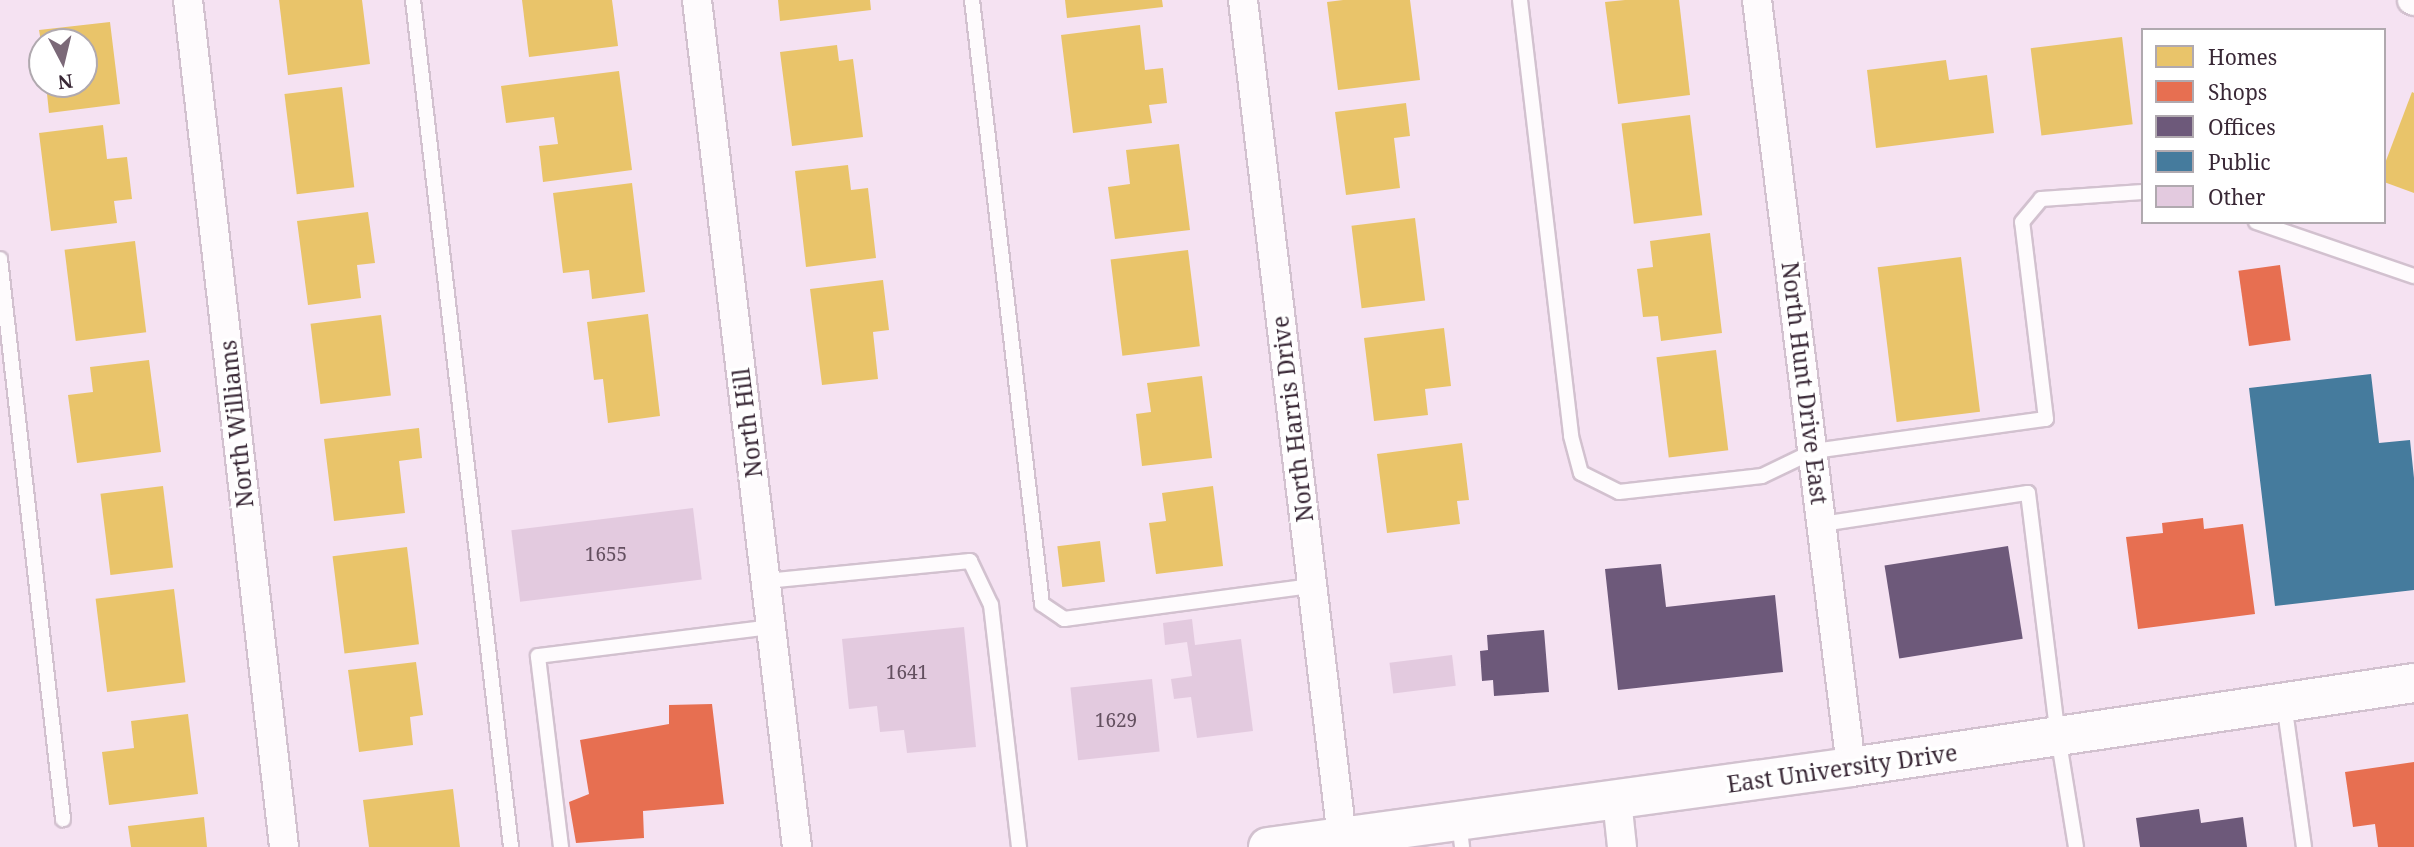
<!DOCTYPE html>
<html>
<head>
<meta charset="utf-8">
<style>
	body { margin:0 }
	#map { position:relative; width:2414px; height:847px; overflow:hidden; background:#f5e2f2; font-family:"Noto Serif",serif }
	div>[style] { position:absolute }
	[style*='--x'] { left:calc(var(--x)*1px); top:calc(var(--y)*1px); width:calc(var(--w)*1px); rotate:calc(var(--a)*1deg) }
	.homes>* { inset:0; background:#e9c46a; transform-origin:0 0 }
	.shops>* { inset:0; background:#e76f51; transform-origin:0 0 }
	.offices>* { inset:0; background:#6d597a; transform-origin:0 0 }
	.public>* { inset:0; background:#457b9d }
	.building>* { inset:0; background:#e3cadf; transform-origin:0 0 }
	.roads { filter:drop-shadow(2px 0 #d2c1cf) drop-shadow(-2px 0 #d2c1cf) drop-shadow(0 2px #d2c1cf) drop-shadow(0 -2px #d2c1cf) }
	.lane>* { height:14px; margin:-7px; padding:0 7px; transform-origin:7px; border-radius:7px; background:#fefbfd }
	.street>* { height:28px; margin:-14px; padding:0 14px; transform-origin:14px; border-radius:14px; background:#fefbfd }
	.secondary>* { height:38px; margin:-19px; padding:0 19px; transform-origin:19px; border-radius:19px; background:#fefbfd }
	span { translate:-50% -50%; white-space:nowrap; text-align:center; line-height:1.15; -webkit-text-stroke:7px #fff; paint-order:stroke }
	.number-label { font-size:19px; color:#645060 }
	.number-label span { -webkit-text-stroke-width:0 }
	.street-label { font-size:23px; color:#392836 }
	.legend { position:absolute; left:2141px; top:28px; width:245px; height:196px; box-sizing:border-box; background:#fff; border:2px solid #b0a9af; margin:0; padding:9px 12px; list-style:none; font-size:21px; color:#392836 }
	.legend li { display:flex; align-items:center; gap:14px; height:35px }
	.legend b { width:35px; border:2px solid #b0a9af }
	.north { position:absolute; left:28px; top:28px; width:70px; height:70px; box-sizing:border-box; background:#fff; border:2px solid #b0a9af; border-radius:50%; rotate:173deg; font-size:19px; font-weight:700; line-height:28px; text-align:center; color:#392836 }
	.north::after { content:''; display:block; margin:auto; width:24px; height:32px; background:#7b6978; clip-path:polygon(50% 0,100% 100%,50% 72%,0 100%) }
</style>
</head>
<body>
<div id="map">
	<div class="homes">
		<i style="clip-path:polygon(279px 0,362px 0,370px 64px,288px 75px)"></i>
		<i style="clip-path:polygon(522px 0,612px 0,618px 46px,529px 57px)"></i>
		<i style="clip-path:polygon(778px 0,870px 0,871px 10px,780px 21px)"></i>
		<i style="clip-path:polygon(1065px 0,1162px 0,1163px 7px,1067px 18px)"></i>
		<i style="clip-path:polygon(1343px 0,1410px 0,1420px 80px,1338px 90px,1327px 2px)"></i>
		<i style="clip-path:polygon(1625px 0,1679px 0,1690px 95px,1618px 104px,1605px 2px)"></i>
		<i style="clip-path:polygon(110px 22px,120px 104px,49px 113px,46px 84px,84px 84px,84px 42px,41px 42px,39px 30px)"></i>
		<i style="clip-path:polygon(1140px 25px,1145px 70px,1163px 68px,1167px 103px,1149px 105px,1152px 123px,1073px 133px,1061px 35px)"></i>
		<i style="left:2122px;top:37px;width:88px;height:92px;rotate:83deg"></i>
		<i style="clip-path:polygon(837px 45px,839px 61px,853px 59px,863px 137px,792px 146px,780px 52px)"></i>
		<i style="clip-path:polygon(1946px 60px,1949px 80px,1987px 75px,1994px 133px,1876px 148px,1867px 70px)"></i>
		<i style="clip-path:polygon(619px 71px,632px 170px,543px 182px,539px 146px,558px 144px,554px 117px,506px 123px,501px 86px)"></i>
		<i style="left:342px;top:87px;width:101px;height:58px;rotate:83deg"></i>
		<i style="clip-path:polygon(2412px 92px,2414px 93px,2414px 193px,2384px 182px,2384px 166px)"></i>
		<i style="clip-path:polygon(1406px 103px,1410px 136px,1394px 138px,1400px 188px,1346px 195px,1335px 112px)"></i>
		<i style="left:1690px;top:115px;width:101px;height:69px;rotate:83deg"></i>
		<i style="clip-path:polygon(103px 125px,107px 159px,127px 157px,132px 199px,114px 201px,117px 223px,51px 231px,39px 133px)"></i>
		<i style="clip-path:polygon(1179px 144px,1190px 230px,1115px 239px,1108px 187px,1130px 184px,1126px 150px)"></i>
		<i style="clip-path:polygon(848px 165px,851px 190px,868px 188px,876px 258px,806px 267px,795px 171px)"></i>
		<i style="clip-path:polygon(632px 183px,645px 292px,592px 299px,589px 270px,563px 273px,553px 193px)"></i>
		<i style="clip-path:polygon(368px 212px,375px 263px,357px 265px,361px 298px,308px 305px,297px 221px)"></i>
		<i style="left:1415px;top:218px;width:83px;height:64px;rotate:83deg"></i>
		<i style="clip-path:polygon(1710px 233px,1722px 333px,1661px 341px,1658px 316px,1643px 317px,1637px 269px,1653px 267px,1650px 241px)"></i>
		<i style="left:135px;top:241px;width:92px;height:71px;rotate:83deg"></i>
		<i style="left:1188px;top:250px;width:97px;height:78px;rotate:83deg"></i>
		<i style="left:1961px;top:257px;width:156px;height:84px;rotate:83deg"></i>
		<i style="clip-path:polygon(883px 280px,889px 330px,873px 332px,878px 379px,822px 385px,810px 289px)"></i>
		<i style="clip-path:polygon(648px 314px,660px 416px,608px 423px,603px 379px,594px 380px,587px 322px)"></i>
		<i style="left:381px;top:315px;width:81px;height:71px;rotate:83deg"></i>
		<i style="clip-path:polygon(1444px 328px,1451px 386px,1425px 389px,1428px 415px,1374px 421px,1364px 338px)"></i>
		<i style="left:1716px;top:350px;width:101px;height:60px;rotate:83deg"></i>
		<i style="clip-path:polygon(149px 360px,161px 452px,77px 463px,68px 395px,93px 392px,90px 367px)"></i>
		<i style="clip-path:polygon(1202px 376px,1212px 458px,1142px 466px,1136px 414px,1151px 412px,1147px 383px)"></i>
		<i style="clip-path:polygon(419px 428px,422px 458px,399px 461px,405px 513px,334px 521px,324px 439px)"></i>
		<i style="clip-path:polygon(1462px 443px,1469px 500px,1457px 501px,1460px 524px,1387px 533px,1377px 454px)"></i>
		<i style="left:163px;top:486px;width:82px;height:63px;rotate:83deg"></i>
		<i style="clip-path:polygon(1213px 486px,1223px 566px,1156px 574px,1149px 523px,1166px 521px,1162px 493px)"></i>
		<i style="left:1100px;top:541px;width:41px;height:43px;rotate:83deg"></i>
		<i style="left:407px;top:547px;width:98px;height:75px;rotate:83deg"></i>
		<i style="left:174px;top:589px;width:94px;height:79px;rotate:83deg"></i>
		<i style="clip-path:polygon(416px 662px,423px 715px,410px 717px,413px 745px,359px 752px,348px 670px)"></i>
		<i style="clip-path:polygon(188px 714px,198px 794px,109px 805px,102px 752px,134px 748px,131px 721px)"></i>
		<i style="clip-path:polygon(453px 789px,460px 847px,369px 847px,363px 800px)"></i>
		<i style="clip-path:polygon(204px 817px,207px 847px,131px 847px,128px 826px)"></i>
	</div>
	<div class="shops">
		<i style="left:2280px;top:265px;width:76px;height:42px;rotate:82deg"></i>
		<i style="clip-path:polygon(2203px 518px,2204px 529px,2243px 524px,2255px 614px,2138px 629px,2126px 537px,2163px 533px,2162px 523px)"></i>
		<i style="clip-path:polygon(712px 704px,724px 804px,643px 811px,644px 838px,576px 843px,569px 802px,589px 794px,580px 740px,669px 724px,669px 705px)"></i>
		<i style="clip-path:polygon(2414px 762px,2414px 847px,2378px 847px,2375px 824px,2353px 827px,2345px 772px)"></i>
	</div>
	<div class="offices">
		<i style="left:2008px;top:546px;width:94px;height:125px;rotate:81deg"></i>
		<i style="clip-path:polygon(1661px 564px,1666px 607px,1775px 595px,1783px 672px,1618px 690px,1605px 569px)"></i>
		<i style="clip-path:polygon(1544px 630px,1549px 692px,1494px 696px,1493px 680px,1482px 681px,1480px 651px,1488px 650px,1487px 635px)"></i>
		<i style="clip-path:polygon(2199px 809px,2201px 823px,2243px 817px,2247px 847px,2140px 847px,2136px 818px)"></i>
	</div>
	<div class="public">
		<i style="clip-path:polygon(2371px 374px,2379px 443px,2410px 440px,2414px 478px,2414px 590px,2275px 606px,2249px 388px)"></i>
	</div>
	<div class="building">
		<i style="left:693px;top:508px;width:72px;height:183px;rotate:83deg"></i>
		<i style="clip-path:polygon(1192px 619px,1195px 645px,1241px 639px,1253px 731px,1197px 738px,1191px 697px,1174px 699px,1171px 679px,1192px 676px,1187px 642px,1165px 645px,1163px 623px)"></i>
		<i style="clip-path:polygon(964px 627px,976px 747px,907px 753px,904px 730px,880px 732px,877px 706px,849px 709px,842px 639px)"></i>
		<i style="left:1452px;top:655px;width:31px;height:63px;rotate:83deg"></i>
		<i style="left:1152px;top:679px;width:73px;height:82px;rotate:84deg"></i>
	</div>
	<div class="roads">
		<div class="lane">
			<i style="--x:413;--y:0;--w:853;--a:83.4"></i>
			<i style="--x:972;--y:0;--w:608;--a:83.39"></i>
			<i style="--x:1042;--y:604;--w:27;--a:34"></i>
			<i style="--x:1064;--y:619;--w:250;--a:-7.6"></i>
			<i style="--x:1520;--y:0;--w:439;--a:83.3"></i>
			<i style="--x:1571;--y:436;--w:38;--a:75"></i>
			<i style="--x:1581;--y:473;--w:42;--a:26.6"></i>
			<i style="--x:1619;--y:492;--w:144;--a:-6.4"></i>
			<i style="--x:1762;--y:476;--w:58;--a:-25.7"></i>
			<i style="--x:1814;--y:451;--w:234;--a:-7.9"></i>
			<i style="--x:2046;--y:419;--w:198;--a:-96.9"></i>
			<i style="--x:2022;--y:222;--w:30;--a:-50"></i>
			<i style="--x:2041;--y:199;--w:102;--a:-3.9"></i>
			<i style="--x:2256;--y:222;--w:167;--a:18.9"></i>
			<i style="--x:0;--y:259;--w:564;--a:83.58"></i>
			<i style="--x:1822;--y:524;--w:208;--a:-8.6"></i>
			<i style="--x:2028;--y:493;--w:245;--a:83"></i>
			<i style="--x:2058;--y:736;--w:112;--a:80.8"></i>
			<i style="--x:766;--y:581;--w:205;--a:-5.6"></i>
			<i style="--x:970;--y:561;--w:49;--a:64.5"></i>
			<i style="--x:991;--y:605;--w:244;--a:83.4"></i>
			<i style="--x:2284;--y:703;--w:145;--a:82.1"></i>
			<i style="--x:1459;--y:822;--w:25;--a:83"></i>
			<i style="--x:561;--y:847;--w:192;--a:-96.9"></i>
			<i style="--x:538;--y:656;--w:235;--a:-7.1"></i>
		</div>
		<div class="street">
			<i style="--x:188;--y:0;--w:852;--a:83.53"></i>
			<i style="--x:697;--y:0;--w:853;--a:83.27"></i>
			<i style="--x:1243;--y:0;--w:844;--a:83.26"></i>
			<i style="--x:1757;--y:0;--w:773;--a:83.01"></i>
			<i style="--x:2412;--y:0;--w:2;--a:27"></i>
			<i style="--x:1617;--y:800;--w:47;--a:83.9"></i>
		</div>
		<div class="secondary">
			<i style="--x:1268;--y:847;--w:588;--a:-7.81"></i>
			<i style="--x:1851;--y:767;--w:569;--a:-8.49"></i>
		</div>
	</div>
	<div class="number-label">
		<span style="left:606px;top:555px">1655</span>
		<span style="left:907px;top:673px">1641</span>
		<span style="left:1116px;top:721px">1629</span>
	</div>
	<div class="street-label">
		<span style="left:1805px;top:383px;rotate:83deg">North Hunt Drive East</span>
		<span style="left:1292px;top:419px;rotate:-97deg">North Harris Drive</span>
		<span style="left:747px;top:423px;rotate:-97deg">North Hill</span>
		<span style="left:236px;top:424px;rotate:-96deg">North Williams</span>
		<span style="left:1842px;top:768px;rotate:-8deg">East University Drive</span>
	</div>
	<ul class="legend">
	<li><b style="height:19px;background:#e9c46a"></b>Homes</li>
	<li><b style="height:19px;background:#e76f51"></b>Shops</li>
	<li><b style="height:19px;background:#6d597a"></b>Offices</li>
	<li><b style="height:19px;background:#457b9d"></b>Public</li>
	<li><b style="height:19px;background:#e3cadf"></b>Other</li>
	</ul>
	<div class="north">N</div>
</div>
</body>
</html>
